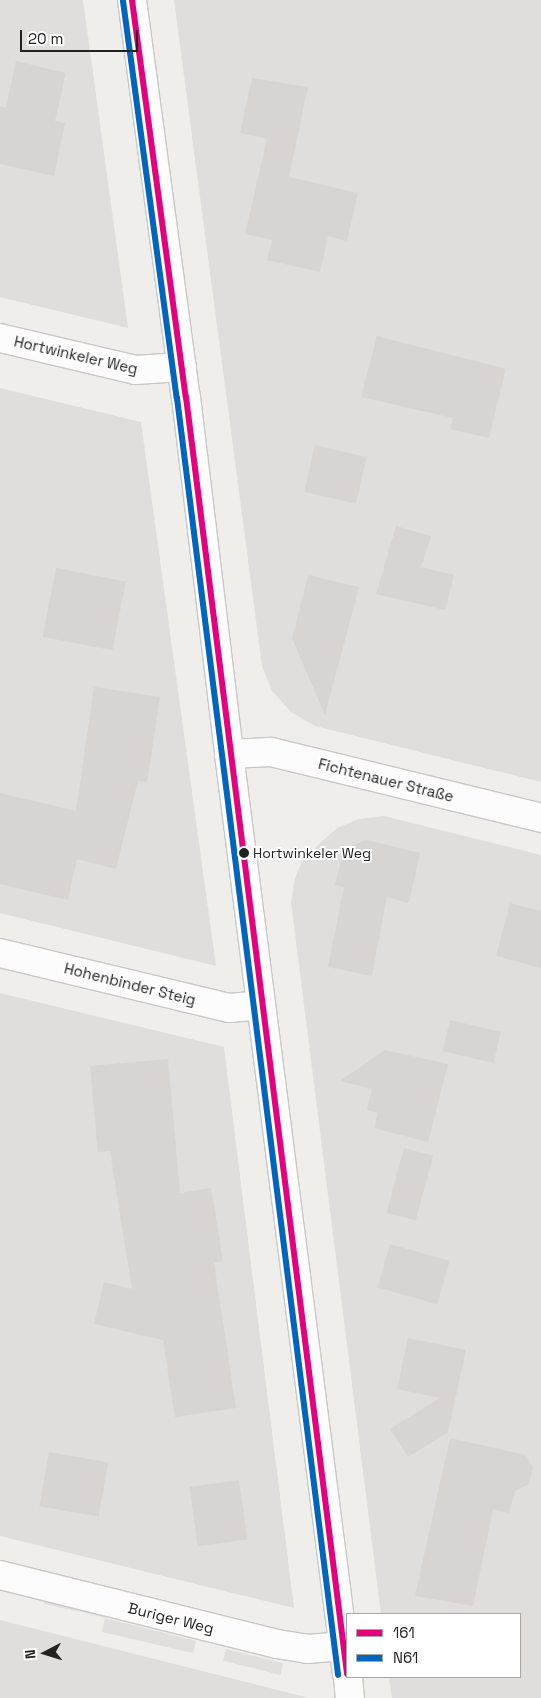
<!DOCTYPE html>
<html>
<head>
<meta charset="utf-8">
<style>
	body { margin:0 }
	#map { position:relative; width:541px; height:1698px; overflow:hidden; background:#f0eeeb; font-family:"Space Grotesk",sans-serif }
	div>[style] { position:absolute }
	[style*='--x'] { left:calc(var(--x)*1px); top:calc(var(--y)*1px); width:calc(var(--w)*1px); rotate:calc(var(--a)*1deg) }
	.residential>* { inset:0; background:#dfdedc }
	.parking>* { inset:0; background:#e0dfde; transform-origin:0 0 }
	.building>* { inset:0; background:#d7d4d2; transform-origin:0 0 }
	.roads { filter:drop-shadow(1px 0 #c9c8c7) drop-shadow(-1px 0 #c9c8c7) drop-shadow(0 1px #c9c8c7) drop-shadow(0 -1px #c9c8c7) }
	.minor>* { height:28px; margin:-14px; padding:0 14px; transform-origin:14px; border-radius:14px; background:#fdfcfc }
	.bus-1>* { height:6px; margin:-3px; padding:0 3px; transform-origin:3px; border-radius:3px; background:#e5007d }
	.bus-2>* { height:6px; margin:-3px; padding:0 3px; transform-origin:3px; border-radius:3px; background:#0065bd }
	.dots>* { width:14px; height:14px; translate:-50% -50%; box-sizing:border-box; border:2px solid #fff; border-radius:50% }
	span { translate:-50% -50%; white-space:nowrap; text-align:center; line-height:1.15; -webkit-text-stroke:4px #fff; paint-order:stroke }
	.bus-label { font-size:14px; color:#222 }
	.left { translate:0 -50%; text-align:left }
	.street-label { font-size:15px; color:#222 }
	.legend { position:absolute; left:346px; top:1613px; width:175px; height:65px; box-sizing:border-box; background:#fff; border:1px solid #a7a7a7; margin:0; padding:6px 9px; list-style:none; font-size:15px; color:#222 }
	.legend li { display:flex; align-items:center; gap:10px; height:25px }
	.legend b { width:25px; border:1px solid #a7a7a7 }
	.north { position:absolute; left:20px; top:1628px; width:50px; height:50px; -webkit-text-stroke:4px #fff; paint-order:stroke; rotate:265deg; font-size:14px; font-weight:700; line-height:20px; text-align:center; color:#222 }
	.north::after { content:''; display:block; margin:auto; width:18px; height:22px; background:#222; clip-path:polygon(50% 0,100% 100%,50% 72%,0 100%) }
	.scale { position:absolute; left:20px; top:30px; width:118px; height:22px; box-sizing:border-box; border:2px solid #222; border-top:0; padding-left:6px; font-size:15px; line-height:18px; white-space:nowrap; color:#222; -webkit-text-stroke:4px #fff; paint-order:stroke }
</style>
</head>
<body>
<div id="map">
	<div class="residential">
		<i style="clip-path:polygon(0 0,83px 0,128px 328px,0 297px)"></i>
		<i style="clip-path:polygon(174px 0,541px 0,541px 782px,315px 726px,291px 712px,272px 691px,262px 666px)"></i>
		<i style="clip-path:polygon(0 388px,141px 422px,216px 966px,0 913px)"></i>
		<i style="clip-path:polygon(384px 816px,541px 855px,541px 1698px,392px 1698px,389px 1677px,520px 1677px,520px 1614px,381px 1614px,291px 902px,295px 878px,302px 861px,319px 844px,337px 828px,358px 819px)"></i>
		<i style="clip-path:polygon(0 993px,224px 1047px,294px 1608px,0 1536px)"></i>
		<i style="clip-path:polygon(0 1620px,309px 1698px,0 1698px)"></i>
	</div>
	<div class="parking">
		<i style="left:47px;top:1591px;width:62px;height:13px;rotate:13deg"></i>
		<i style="clip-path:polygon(105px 1618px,196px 1641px,193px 1653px,102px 1632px)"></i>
		<i style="left:226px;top:1649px;width:59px;height:12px;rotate:14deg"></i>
	</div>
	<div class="building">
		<i style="clip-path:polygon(16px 61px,66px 73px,55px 121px,65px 123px,54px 176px,0 164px,0 106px,6px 108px)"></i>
		<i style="clip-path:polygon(252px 78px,308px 87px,289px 177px,358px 193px,347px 241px,328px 236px,320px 272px,267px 260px,272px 240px,245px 234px,267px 139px,240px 133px)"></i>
		<i style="clip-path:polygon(377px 336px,506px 369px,489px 438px,450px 429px,453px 418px,361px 397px)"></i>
		<i style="left:315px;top:445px;width:53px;height:48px;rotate:13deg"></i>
		<i style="clip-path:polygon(396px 526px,431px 536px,421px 567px,454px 575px,445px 610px,376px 594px)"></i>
		<i style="left:56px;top:568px;width:71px;height:70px;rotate:11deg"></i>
		<i style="clip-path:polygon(308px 575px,359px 587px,325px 715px,292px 638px)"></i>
		<i style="clip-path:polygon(94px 687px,160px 697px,147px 782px,138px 781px,116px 869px,77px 859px,68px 900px,0 884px,0 793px,76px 811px)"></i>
		<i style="clip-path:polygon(366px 840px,420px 853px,409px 903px,387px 897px,372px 976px,328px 967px,344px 887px,335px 885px,344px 849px)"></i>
		<i style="clip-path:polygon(510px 903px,541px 911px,541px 968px,496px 956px)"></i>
		<i style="left:450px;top:1020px;width:52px;height:32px;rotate:13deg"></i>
		<i style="clip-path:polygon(385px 1050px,448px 1064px,428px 1142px,374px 1128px,378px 1113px,367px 1110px,372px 1089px,340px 1081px)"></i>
		<i style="clip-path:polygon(168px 1059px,180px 1193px,211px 1188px,223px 1261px,214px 1263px,236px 1408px,175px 1417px,163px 1340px,94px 1324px,104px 1282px,132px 1289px,110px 1151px,98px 1152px,90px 1066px)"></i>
		<i style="left:404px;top:1148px;width:30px;height:67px;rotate:15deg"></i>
		<i style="left:390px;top:1244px;width:62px;height:45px;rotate:16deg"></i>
		<i style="clip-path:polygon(408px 1338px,466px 1350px,448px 1432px,408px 1457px,390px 1429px,440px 1398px,397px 1389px)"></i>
		<i style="clip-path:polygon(450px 1438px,526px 1455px,533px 1467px,529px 1484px,515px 1491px,509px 1513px,493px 1509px,473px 1606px,415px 1596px)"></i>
		<i style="left:49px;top:1452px;width:60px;height:55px;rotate:10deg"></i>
		<i style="left:239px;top:1480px;width:60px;height:50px;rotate:82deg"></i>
	</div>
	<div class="roads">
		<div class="minor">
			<i style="--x:132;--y:0;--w:401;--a:82.3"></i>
			<i style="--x:186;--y:397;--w:360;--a:83.1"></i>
			<i style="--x:229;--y:754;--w:928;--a:82.69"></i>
			<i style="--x:0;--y:338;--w:139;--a:13.3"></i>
			<i style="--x:135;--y:370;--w:47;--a:-3.7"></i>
			<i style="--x:229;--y:754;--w:42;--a:-2.7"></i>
			<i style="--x:271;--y:752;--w:278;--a:13.7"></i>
			<i style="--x:0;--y:953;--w:236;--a:13.5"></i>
			<i style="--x:229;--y:1008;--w:32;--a:-5"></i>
			<i style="--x:0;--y:1575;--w:285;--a:14"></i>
			<i style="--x:277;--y:1644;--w:31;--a:9"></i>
			<i style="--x:308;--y:1649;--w:36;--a:-5"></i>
			<i style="--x:348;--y:1677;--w:21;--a:85"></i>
		</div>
	</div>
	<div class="bus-1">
		<i style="--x:132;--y:0;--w:401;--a:82.3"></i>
		<i style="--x:186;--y:397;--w:1287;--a:82.81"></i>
	</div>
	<div class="bus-2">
		<i style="--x:123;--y:1;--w:401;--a:82.3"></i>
		<i style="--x:177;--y:398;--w:1287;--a:82.81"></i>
	</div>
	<div class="dots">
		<i style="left:244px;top:853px;background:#222"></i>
	</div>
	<div class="bus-label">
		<span class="left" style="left:253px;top:853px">Hortwinkeler Weg</span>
	</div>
	<div class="street-label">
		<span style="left:76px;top:355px;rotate:13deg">Hortwinkeler Weg</span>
		<span style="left:386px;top:780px;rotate:14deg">Fichtenauer Straße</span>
		<span style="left:130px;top:984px;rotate:14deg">Hohenbinder Steig</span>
		<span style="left:171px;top:1618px;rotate:14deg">Buriger Weg</span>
	</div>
	<ul class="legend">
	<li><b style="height:6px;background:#e5007d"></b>161</li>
	<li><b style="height:6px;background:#0065bd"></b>N61</li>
	</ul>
	<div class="north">N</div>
	<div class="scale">20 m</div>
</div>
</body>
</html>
